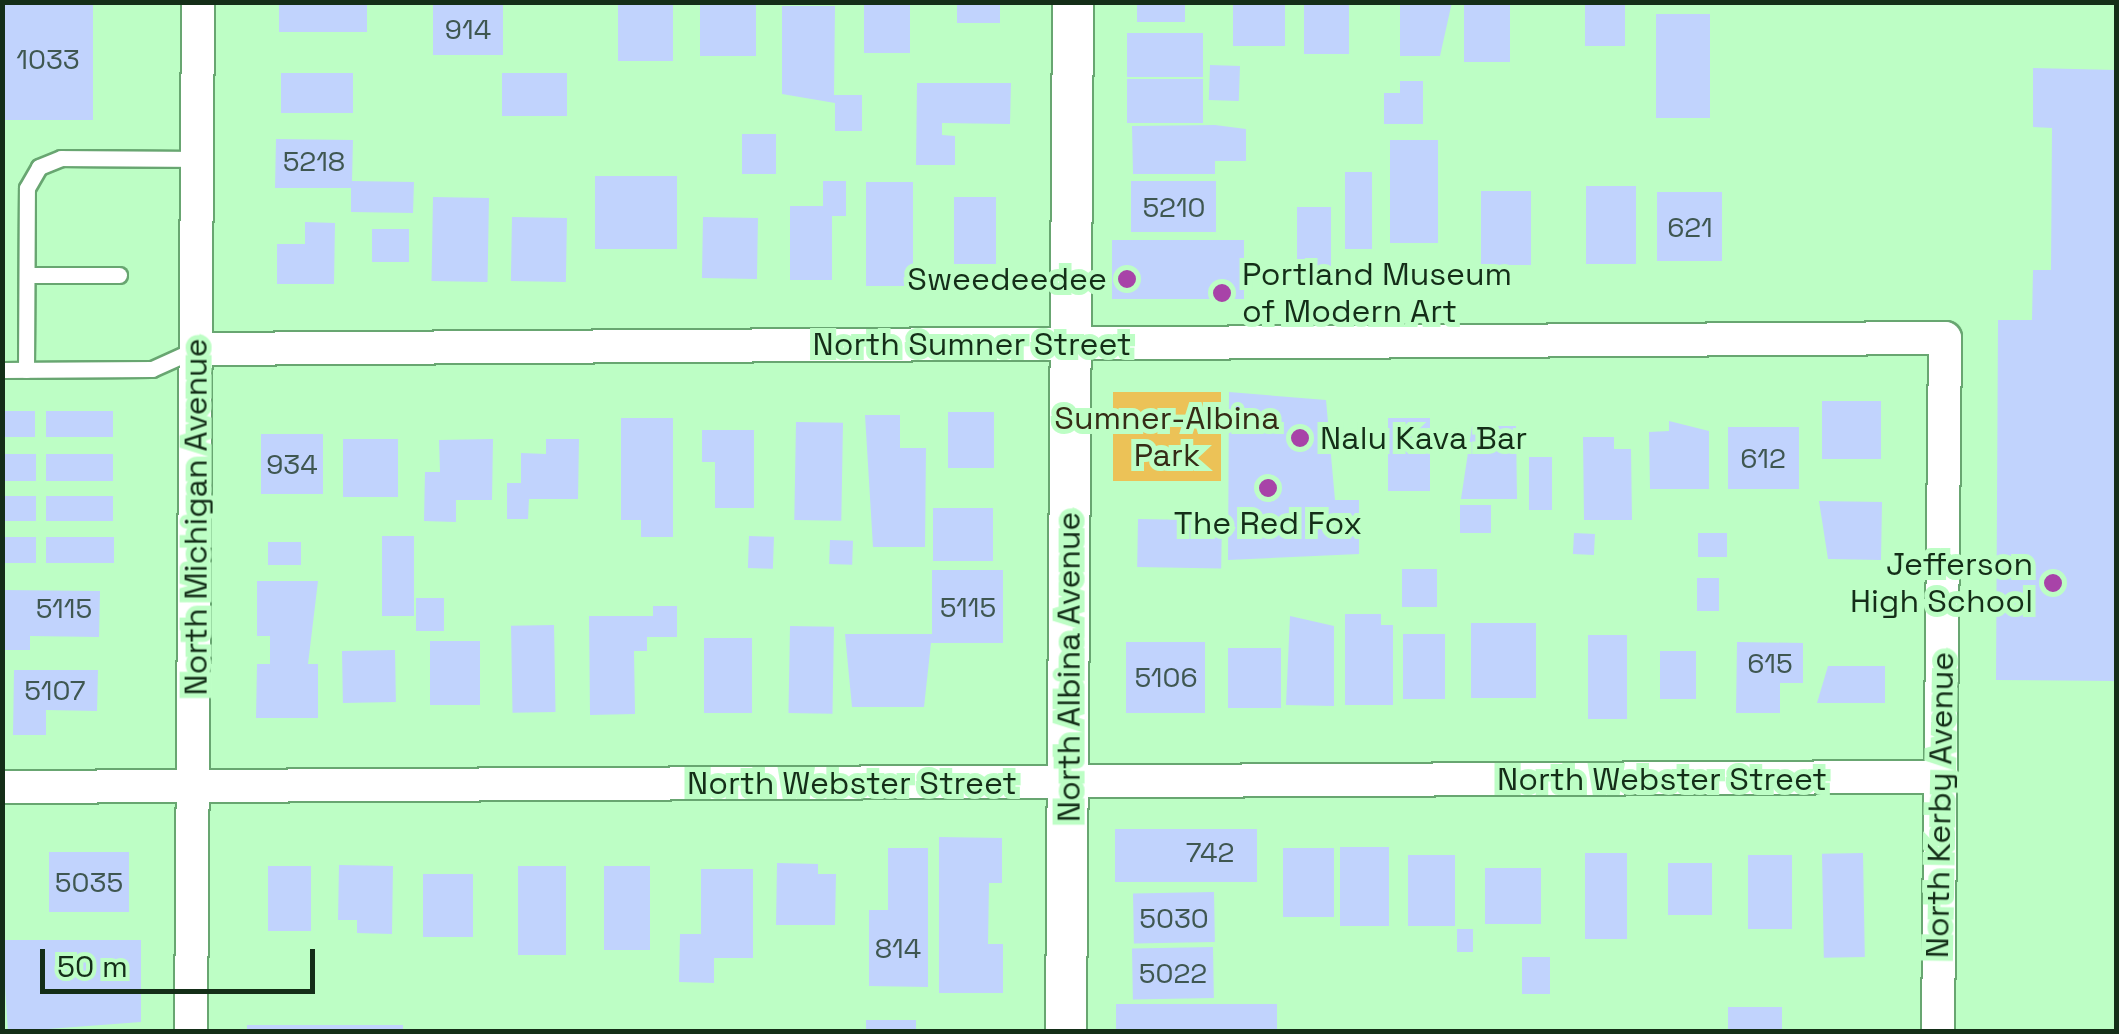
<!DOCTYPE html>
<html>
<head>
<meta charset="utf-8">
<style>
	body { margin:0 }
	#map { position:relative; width:2119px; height:1034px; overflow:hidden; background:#bdfec5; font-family:"Space Grotesk",sans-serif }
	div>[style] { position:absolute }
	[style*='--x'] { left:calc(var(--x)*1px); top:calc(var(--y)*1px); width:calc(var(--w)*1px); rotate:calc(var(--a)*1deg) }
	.green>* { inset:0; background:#ecc257; transform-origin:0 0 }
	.building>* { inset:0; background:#c1d3fd; transform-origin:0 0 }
	.roads { filter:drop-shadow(2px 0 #68a671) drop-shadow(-2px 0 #68a671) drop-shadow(0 2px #68a671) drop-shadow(0 -2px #68a671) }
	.service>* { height:15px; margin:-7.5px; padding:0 7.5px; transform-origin:7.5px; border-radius:7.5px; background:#fff }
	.minor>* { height:32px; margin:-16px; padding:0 16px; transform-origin:16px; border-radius:16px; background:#fff }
	.tertiary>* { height:40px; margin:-20px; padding:0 20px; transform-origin:20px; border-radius:20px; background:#fff }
	.dots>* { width:28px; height:28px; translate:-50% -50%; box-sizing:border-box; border:5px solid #bdfec5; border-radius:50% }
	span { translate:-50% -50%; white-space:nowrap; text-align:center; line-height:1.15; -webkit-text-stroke:10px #bdfec5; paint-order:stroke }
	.number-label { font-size:28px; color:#3f5751 }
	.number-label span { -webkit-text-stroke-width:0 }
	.poi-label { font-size:32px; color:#142e18 }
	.left { translate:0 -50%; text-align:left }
	.right { translate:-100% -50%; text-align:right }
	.street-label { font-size:32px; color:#142e18 }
	.park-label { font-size:32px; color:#352c16 }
	.frame { position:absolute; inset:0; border:5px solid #142e18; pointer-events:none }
	.scale { position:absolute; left:40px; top:949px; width:275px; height:45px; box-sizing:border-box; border:5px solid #142e18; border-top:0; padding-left:12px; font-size:30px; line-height:35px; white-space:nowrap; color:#142e18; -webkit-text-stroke:8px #bdfec5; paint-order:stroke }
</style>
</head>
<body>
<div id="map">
	<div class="green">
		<i style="left:1113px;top:392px;width:108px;height:89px"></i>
	</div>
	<div class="building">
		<i style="left:2px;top:2px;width:91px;height:118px"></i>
		<i style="left:279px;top:2px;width:88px;height:30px"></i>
		<i style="left:433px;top:2px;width:70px;height:53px"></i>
		<i style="left:618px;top:2px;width:55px;height:59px"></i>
		<i style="left:700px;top:2px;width:56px;height:54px"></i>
		<i style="left:864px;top:2px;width:46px;height:51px"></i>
		<i style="left:957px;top:2px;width:43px;height:21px"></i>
		<i style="left:1137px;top:2px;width:48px;height:20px"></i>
		<i style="left:1233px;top:2px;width:52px;height:44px"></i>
		<i style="left:1304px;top:2px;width:45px;height:52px"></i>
		<i style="clip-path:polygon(1400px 2px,1452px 2px,1440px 56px,1400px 56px)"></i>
		<i style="left:1464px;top:2px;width:46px;height:60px"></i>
		<i style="left:1585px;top:2px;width:40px;height:44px"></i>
		<i style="clip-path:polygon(782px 6px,835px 6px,834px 95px,862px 95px,862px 131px,835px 131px,835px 103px,782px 94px)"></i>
		<i style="left:1656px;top:14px;width:54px;height:104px"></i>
		<i style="left:1127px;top:33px;width:76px;height:44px"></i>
		<i style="left:1210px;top:65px;width:30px;height:35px;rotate:2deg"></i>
		<i style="clip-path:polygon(2033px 68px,2116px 70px,2116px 681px,1996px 680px,1998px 320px,2032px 320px,2033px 270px,2051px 270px,2052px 128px,2033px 127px)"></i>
		<i style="left:281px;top:73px;width:72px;height:40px"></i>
		<i style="left:502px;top:73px;width:65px;height:43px"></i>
		<i style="left:1203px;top:79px;width:44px;height:76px;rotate:90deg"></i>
		<i style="clip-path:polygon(1400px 81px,1423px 81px,1423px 124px,1384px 124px,1384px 93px,1400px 93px)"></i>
		<i style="clip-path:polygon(917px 83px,1011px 83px,1010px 124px,942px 123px,942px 135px,955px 136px,955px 165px,916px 165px)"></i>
		<i style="clip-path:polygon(1215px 125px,1246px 129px,1246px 161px,1215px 161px,1215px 174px,1133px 174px,1132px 126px)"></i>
		<i style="left:742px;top:134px;width:34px;height:40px"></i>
		<i style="clip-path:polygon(276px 139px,353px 140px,352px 181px,414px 182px,413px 213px,351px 212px,351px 188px,275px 188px)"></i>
		<i style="left:1390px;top:140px;width:48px;height:103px"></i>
		<i style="left:1345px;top:172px;width:27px;height:77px"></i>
		<i style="left:677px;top:176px;width:73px;height:82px;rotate:90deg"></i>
		<i style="clip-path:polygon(823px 181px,846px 181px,846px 216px,832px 216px,832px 280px,790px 280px,790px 206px,823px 206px)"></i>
		<i style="left:1131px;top:181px;width:85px;height:51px"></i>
		<i style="left:866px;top:182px;width:47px;height:104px"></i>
		<i style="left:1586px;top:186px;width:50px;height:78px"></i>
		<i style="left:1481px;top:191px;width:50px;height:74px"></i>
		<i style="left:1657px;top:192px;width:65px;height:69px"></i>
		<i style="left:433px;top:197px;width:56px;height:84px;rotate:1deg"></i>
		<i style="left:954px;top:197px;width:42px;height:67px"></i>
		<i style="left:1297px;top:207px;width:34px;height:72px"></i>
		<i style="left:512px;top:217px;width:55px;height:64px;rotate:1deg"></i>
		<i style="left:703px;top:217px;width:55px;height:61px;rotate:1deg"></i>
		<i style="clip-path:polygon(305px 222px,335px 223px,334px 284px,277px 284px,277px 244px,305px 244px)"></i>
		<i style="left:372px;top:229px;width:37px;height:33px"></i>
		<i style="left:1244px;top:240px;width:59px;height:132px;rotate:90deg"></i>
		<i style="clip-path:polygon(1229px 392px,1326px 400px,1335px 500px,1359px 500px,1359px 554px,1228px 560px)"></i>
		<i style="left:1822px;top:401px;width:59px;height:58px"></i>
		<i style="left:2px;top:411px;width:33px;height:26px"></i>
		<i style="left:46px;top:411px;width:67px;height:26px"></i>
		<i style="left:948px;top:412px;width:46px;height:56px"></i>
		<i style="clip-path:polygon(865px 415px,900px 415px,900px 448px,926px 448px,925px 547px,873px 547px)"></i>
		<i style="clip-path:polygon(621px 418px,673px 418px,673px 537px,641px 537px,641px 520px,621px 520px)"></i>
		<i style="left:1388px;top:418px;width:42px;height:73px"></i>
		<i style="clip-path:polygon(1669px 421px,1709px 431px,1709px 489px,1650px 489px,1649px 432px,1669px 431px)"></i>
		<i style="left:796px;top:422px;width:47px;height:98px;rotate:1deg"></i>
		<i style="clip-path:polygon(1472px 426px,1516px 426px,1517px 499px,1461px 499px)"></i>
		<i style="left:1728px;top:427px;width:71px;height:62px"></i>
		<i style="clip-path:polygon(702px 430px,754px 430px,754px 508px,715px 508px,715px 462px,702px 462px)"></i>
		<i style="left:261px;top:434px;width:62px;height:60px"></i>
		<i style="clip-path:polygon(1583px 437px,1614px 437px,1614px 449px,1631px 449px,1632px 520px,1584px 520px)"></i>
		<i style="left:343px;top:439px;width:55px;height:58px"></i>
		<i style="clip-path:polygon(493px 439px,492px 500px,456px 500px,456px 522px,424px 521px,425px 472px,440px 472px,439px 440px)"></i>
		<i style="clip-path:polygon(546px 439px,579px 439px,578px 499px,529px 499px,528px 519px,507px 519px,507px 483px,521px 483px,521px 453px,546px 454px)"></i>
		<i style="left:2px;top:454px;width:34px;height:27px"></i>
		<i style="left:46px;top:454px;width:67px;height:27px"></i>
		<i style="left:1529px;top:457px;width:23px;height:53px"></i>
		<i style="left:2px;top:496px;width:34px;height:25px"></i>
		<i style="left:46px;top:496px;width:67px;height:25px"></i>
		<i style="clip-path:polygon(1819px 501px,1882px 502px,1881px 560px,1828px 559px)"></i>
		<i style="left:1460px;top:505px;width:31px;height:28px"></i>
		<i style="left:933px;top:508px;width:60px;height:53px"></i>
		<i style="left:1138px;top:519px;width:84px;height:48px;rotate:1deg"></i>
		<i style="left:1574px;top:533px;width:21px;height:21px;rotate:3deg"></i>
		<i style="left:1698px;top:533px;width:29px;height:24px"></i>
		<i style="left:382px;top:536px;width:32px;height:80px"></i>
		<i style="left:749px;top:536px;width:25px;height:32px;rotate:2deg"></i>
		<i style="left:2px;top:537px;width:34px;height:26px"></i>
		<i style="left:46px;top:537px;width:68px;height:26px"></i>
		<i style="left:830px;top:540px;width:23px;height:24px;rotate:2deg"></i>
		<i style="left:268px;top:542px;width:33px;height:23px"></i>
		<i style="left:1402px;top:569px;width:35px;height:38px"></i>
		<i style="clip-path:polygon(932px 570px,1003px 570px,1003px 643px,931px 643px,924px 707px,852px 707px,845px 634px,932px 634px)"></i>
		<i style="left:1697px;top:578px;width:22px;height:33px"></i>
		<i style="clip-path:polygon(257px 581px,318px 581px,308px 664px,318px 664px,318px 718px,256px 718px,257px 664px,270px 664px,270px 636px,257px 636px)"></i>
		<i style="clip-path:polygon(2px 590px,100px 591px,99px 637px,30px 636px,30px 650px,2px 650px)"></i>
		<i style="left:416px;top:598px;width:28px;height:33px"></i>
		<i style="clip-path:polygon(653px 606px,677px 606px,677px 637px,647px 637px,647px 651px,634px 651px,635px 714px,590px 715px,589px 616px,653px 616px)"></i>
		<i style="clip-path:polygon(1345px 614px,1381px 614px,1381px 625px,1393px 625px,1393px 705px,1345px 705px)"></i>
		<i style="clip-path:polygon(1290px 616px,1334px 626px,1334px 706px,1286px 705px)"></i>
		<i style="left:1471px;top:623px;width:65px;height:75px"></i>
		<i style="left:554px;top:625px;width:87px;height:43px;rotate:89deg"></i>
		<i style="left:790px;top:626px;width:44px;height:87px;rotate:1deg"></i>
		<i style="left:1403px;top:634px;width:42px;height:65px"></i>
		<i style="left:1588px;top:635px;width:39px;height:84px"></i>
		<i style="left:704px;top:638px;width:48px;height:75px"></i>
		<i style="left:430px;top:641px;width:50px;height:64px"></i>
		<i style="left:1126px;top:642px;width:79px;height:71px"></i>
		<i style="clip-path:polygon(1737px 642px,1803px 643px,1803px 683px,1780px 683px,1780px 713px,1736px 713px)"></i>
		<i style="left:1228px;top:648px;width:53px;height:60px"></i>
		<i style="left:395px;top:650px;width:52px;height:53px;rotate:89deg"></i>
		<i style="left:1660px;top:651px;width:36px;height:48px"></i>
		<i style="clip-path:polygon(1828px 666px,1885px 666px,1885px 703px,1817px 703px)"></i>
		<i style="clip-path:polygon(14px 670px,98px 670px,97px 711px,46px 710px,46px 735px,13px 735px)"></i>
		<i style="left:1115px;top:829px;width:142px;height:53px"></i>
		<i style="clip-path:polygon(939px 837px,1002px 838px,1002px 883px,989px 883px,988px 944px,1003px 944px,1003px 993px,939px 993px)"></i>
		<i style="left:1340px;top:847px;width:49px;height:79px"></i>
		<i style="clip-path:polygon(888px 848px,928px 848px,928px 987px,869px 986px,869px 910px,888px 910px)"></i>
		<i style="left:1283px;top:848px;width:51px;height:69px"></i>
		<i style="left:49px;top:852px;width:80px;height:60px"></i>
		<i style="left:1585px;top:853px;width:42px;height:86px"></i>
		<i style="left:1863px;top:853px;width:104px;height:41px;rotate:89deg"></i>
		<i style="left:1408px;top:855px;width:47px;height:71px"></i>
		<i style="left:1748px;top:855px;width:44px;height:74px"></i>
		<i style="clip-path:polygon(777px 863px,818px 864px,818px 874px,836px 874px,835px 925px,776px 925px)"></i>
		<i style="left:1668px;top:863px;width:44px;height:52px"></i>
		<i style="clip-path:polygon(339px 865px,393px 866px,392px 934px,357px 933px,357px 920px,338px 920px)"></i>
		<i style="left:268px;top:866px;width:43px;height:65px"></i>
		<i style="left:518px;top:866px;width:48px;height:89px"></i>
		<i style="left:604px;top:866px;width:46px;height:84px"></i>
		<i style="left:1485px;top:868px;width:56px;height:56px"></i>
		<i style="clip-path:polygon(701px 869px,753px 869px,753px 958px,714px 958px,714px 983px,679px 982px,680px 934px,701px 934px)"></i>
		<i style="left:423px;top:874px;width:50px;height:63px"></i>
		<i style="left:1214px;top:892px;width:50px;height:81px;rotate:89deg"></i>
		<i style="left:1457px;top:929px;width:16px;height:23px"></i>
		<i style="clip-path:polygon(2px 940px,141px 940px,141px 1022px,8px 1032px)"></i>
		<i style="left:1213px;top:947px;width:51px;height:81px;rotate:89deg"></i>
		<i style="left:1522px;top:957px;width:28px;height:37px"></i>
		<i style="left:1277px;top:1004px;width:28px;height:161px;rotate:90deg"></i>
		<i style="left:1728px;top:1007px;width:54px;height:25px"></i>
		<i style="left:866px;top:1020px;width:50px;height:12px"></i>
		<i style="left:247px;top:1025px;width:156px;height:7px"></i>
	</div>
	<div class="roads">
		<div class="service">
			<i style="--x:27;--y:275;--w:92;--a:0"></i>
			<i style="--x:2;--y:370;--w:150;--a:-0.4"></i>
			<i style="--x:152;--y:369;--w:46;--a:-24.3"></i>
			<i style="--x:26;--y:370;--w:182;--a:-89.7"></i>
			<i style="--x:27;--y:188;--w:24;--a:-60"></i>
			<i style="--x:39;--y:167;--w:24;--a:-22"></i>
			<i style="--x:61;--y:158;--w:136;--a:0.4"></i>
		</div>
		<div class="minor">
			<i style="--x:197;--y:349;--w:1748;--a:-0.36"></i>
			<i style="--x:1945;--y:338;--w:694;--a:90.58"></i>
			<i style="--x:2;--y:787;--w:1939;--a:-0.3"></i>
			<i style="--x:191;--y:1032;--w:1030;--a:-89.61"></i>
		</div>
		<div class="tertiary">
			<i style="--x:1066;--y:1032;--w:1030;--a:-89.61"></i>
		</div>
	</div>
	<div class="dots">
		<i style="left:1127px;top:279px;background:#a843a8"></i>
		<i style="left:1222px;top:293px;background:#a843a8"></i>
		<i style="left:1300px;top:438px;background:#a843a8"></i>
		<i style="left:1268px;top:488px;background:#a843a8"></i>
		<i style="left:2053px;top:583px;background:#a843a8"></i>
	</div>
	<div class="number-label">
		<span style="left:468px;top:29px">914</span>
		<span style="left:48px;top:59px">1033</span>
		<span style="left:314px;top:161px">5218</span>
		<span style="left:1174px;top:207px">5210</span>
		<span style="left:1690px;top:227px">621</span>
		<span style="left:1763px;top:458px">612</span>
		<span style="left:292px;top:464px">934</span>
		<span style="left:968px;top:607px">5115</span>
		<span style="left:64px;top:608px">5115</span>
		<span style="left:1770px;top:663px">615</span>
		<span style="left:1166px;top:677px">5106</span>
		<span style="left:55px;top:690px">5107</span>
		<span style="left:1210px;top:852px">742</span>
		<span style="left:89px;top:882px">5035</span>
		<span style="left:1174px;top:918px">5030</span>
		<span style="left:898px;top:948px">814</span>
		<span style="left:1173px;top:973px">5022</span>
	</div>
	<div class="poi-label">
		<span class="left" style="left:1242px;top:293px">Portland Museum<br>of Modern Art</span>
		<span class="right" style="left:1107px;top:279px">Sweedeedee</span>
		<span class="left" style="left:1320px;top:438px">Nalu Kava Bar</span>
		<span style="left:1268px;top:523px">The Red Fox</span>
		<span class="right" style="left:2033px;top:583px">Jefferson<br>High School</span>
	</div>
	<div class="street-label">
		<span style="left:972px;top:344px">North Sumner Street</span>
		<span style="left:196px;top:517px;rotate:-90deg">North Michigan Avenue</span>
		<span style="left:1069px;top:667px;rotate:-90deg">North Albina Avenue</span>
		<span style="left:1662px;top:779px">North Webster Street</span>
		<span style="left:852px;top:783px">North Webster Street</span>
		<span style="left:1940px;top:805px;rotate:-89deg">North Kerby Avenue</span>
	</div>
	<div class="park-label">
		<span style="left:1167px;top:437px">Sumner-Albina<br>Park</span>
	</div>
	<div class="frame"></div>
	<div class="scale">50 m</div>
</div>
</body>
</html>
